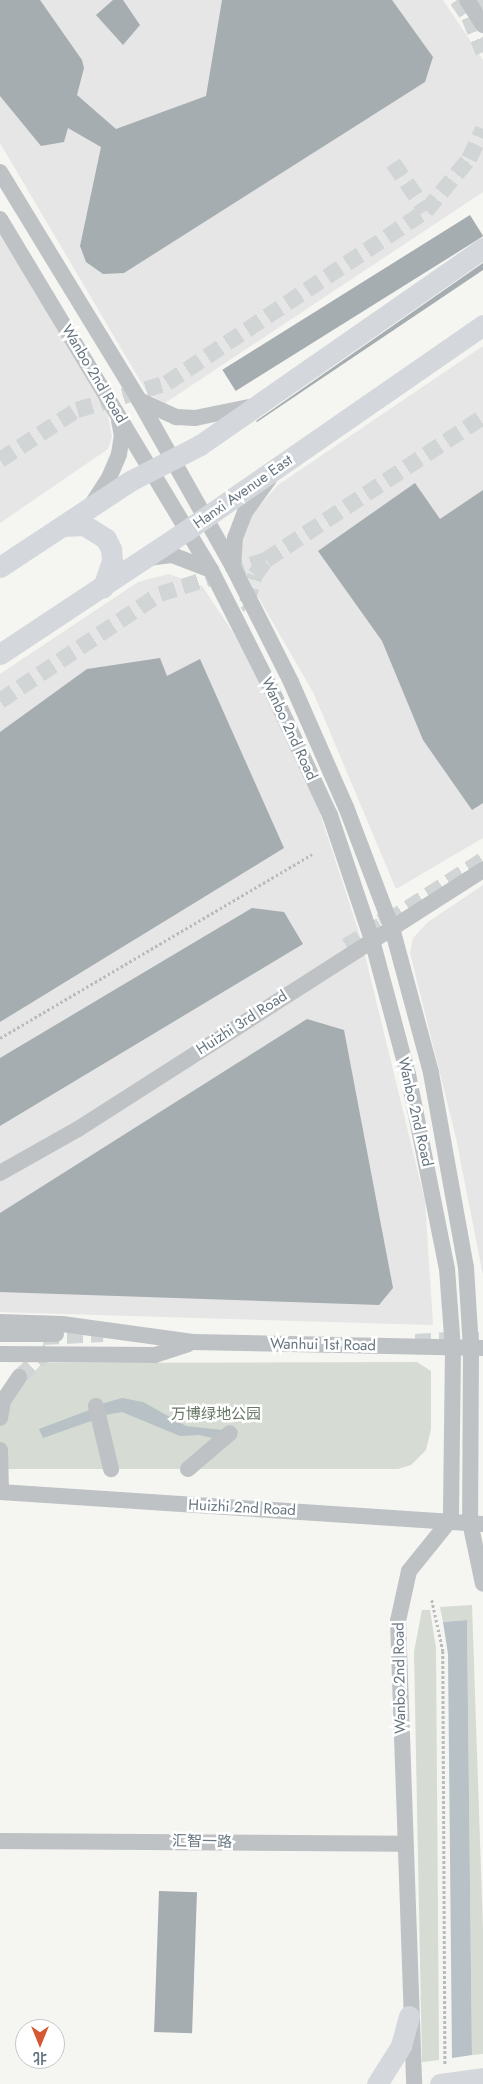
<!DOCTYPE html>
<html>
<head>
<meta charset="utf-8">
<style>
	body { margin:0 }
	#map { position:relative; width:483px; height:2084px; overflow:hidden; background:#f5f5f1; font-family:Jost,"Noto Sans SC",sans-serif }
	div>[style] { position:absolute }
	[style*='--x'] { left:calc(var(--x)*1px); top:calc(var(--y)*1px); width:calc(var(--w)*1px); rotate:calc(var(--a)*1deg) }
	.built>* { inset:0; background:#e5e6e5 }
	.green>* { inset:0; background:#d6dbd3 }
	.water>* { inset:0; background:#b7c1c6 }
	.building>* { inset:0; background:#a5adb1; transform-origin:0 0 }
	.minor-tunnel>* { height:16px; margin-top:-8px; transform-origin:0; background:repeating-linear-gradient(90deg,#d1d5d5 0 16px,transparent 0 24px) }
	.path>* { height:2.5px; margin-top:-1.25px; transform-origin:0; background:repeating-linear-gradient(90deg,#b8bbbd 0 2.5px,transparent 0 5px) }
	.minor>* { height:16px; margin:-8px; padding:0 8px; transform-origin:8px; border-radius:8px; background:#bec2c5 }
	.major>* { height:21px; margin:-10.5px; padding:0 10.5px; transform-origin:10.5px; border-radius:10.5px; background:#d4d8dc }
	span { translate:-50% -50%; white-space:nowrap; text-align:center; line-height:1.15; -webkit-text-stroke:5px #fff; paint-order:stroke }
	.street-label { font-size:15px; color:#667580 }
	.park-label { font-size:15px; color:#687864 }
	.north { position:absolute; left:15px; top:2019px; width:50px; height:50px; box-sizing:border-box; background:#fff; border:1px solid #c2c8cc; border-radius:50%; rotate:180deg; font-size:14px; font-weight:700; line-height:20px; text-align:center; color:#667580 }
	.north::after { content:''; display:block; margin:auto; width:18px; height:22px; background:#d35833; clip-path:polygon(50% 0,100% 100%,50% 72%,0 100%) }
</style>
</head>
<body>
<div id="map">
	<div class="built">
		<i style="clip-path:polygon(0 0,443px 0,483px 60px,483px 192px,165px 403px,148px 394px,0 143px)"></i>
		<i style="clip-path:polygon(0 236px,103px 392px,112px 436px,108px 449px,0 523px)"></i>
		<i style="clip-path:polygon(483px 346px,483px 838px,396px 889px,314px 694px,245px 574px,241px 558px,243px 539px,251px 515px,278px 485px)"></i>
		<i style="clip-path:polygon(169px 574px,202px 586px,234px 634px,308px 777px,361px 939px,425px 1201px,433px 1325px,0 1312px,0 674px,138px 582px)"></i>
		<i style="clip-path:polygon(483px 885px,483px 1275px,456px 1138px,410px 953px,413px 938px,428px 922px)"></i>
	</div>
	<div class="green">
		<i style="clip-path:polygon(417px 1362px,431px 1371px,431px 1429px,426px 1450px,411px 1465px,398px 1469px,0 1469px,0 1403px,13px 1397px,42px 1363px)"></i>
		<i style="clip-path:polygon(472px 1605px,483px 1930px,483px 2054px,472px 2055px,467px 1620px,443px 1622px,440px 1607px)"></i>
		<i style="clip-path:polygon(422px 1610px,430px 1610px,436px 1648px,439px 2060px,422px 2062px,414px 1652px)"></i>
	</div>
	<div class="water">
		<i style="clip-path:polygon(122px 1398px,143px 1402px,186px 1426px,223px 1430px,217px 1439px,199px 1435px,180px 1436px,122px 1412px,105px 1415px,101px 1404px)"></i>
		<i style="clip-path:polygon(92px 1409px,94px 1420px,43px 1438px,39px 1429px)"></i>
		<i style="clip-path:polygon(467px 1620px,472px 2055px,452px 2058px,448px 1654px,443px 1622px)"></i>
	</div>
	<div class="building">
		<i style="clip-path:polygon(0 0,40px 0,82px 60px,84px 68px,77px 95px,116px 129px,206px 96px,222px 0,392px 0,433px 57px,425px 82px,124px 273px,103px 274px,86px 262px,80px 246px,101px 147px,68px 128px,64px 142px,41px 146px,0 96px)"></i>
		<i style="clip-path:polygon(113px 0,123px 0,140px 25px,123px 45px,96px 15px)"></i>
		<i style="left:470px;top:215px;width:25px;height:292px;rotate:58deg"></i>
		<i style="clip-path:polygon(483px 263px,483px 270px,257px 422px,256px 421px)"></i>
		<i style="clip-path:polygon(415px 483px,440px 519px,483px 490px,483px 803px,472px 810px,423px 740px,382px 641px,318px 551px)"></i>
		<i style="clip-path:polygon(160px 658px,167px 676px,200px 659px,284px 848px,0 1022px,0 732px,87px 669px)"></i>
		<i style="clip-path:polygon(252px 908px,284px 912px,303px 944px,0 1126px,0 1058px)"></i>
		<i style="clip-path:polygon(307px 1019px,344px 1030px,393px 1288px,379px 1305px,0 1292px,0 1213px)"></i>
		<i style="left:159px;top:1891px;width:38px;height:141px;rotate:2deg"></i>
	</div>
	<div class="minor-tunnel">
		<i style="--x:457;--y:0;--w:21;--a:55"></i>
		<i style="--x:469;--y:17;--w:38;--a:68"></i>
		<i style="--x:476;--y:0;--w:11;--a:49"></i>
		<i style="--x:393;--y:163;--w:58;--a:55.5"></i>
		<i style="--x:0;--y:460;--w:92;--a:-33"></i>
		<i style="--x:77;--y:410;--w:94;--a:-16.7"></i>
		<i style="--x:167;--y:383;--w:311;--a:-33.6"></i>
		<i style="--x:426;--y:211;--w:67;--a:-50.4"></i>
		<i style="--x:469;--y:159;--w:33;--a:-65"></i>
		<i style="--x:250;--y:607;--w:5;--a:-127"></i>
		<i style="--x:247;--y:603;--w:29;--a:-74"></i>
		<i style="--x:255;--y:575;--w:19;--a:-54"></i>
		<i style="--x:0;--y:701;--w:192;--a:-33.8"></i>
		<i style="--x:160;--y:594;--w:111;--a:-17.8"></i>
		<i style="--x:266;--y:560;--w:260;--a:-33.4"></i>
		<i style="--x:384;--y:911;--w:11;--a:68"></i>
		<i style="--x:388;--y:921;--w:113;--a:-32.7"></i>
		<i style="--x:346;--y:946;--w:49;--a:-30.8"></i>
		<i style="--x:43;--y:1337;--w:60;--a:-2.9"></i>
		<i style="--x:415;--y:1342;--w:68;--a:-3.4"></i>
		<i style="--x:19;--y:1377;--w:44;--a:-41.3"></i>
	</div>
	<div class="path">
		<i style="--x:0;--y:1038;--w:362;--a:-30.5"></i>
		<i style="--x:432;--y:1600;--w:52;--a:77.8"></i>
		<i style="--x:443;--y:1651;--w:414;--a:89.7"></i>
	</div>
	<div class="minor">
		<i style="--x:467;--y:0;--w:30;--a:57"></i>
		<i style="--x:0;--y:172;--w:267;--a:58.6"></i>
		<i style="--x:139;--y:400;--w:192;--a:60.6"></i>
		<i style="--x:233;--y:567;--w:129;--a:63.2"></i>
		<i style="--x:291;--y:682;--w:137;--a:66.3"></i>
		<i style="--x:346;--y:807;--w:129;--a:69.2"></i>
		<i style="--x:392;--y:928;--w:150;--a:74.9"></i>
		<i style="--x:431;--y:1073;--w:197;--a:79.8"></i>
		<i style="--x:466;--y:1267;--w:81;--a:86.5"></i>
		<i style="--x:471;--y:1348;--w:174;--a:90.3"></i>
		<i style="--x:470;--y:1522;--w:63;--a:78.2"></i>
		<i style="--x:0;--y:219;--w:410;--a:59"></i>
		<i style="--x:211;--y:570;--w:138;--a:63.2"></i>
		<i style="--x:273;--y:693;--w:135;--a:65"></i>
		<i style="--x:330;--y:815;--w:132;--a:71.4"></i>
		<i style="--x:372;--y:940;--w:139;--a:75"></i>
		<i style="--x:408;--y:1074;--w:199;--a:78.7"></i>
		<i style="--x:447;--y:1269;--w:79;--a:85.7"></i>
		<i style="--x:453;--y:1348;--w:171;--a:90.7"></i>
		<i style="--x:451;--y:1519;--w:67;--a:128.9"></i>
		<i style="--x:409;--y:1571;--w:51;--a:102.4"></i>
		<i style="--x:398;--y:1621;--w:463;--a:88"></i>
		<i style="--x:139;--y:400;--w:41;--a:24.7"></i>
		<i style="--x:176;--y:417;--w:19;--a:3"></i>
		<i style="--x:195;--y:418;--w:55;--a:-11.5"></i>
		<i style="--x:92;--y:504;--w:31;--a:-57"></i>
		<i style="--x:109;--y:478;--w:26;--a:-67"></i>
		<i style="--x:119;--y:454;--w:18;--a:-81"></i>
		<i style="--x:122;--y:436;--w:15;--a:-101"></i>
		<i style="--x:147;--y:558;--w:25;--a:-7"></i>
		<i style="--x:172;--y:555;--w:42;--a:21"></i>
		<i style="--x:233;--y:567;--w:29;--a:-86"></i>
		<i style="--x:235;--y:538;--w:28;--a:-69"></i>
		<i style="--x:245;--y:512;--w:41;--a:-54"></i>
		<i style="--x:0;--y:1173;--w:90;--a:-29.4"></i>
		<i style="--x:78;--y:1129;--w:481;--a:-32.6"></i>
		<i style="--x:0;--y:1322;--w:62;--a:1.8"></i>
		<i style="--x:62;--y:1324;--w:132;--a:7.8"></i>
		<i style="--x:193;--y:1342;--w:290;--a:1.2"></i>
		<i style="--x:0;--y:1334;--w:56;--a:0"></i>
		<i style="--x:0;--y:1354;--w:155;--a:0.4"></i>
		<i style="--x:155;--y:1355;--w:35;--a:-18"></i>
		<i style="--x:96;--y:1406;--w:65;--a:76.6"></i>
		<i style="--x:0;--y:1418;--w:17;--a:-80"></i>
		<i style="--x:3;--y:1401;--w:29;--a:-56"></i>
		<i style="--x:0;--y:1450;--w:42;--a:88.6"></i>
		<i style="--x:188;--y:1469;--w:55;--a:-40.6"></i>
		<i style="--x:0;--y:1492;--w:484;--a:3.8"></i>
		<i style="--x:0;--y:1841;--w:405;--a:0.4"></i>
	</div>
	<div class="major">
		<i style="--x:63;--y:526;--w:21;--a:-3"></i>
		<i style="--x:84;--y:525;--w:26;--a:32"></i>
		<i style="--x:106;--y:539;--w:11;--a:63"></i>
		<i style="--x:111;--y:549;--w:12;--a:85"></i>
		<i style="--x:112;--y:561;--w:28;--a:109"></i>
		<i style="--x:0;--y:567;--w:156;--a:-33.5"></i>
		<i style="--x:130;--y:481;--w:79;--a:-27.2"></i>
		<i style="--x:200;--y:445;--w:345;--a:-34.8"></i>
		<i style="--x:0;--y:654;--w:224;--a:-33.5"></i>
		<i style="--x:187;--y:530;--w:360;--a:-34.7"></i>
		<i style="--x:377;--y:2084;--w:45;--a:-57.7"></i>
		<i style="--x:401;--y:2046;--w:31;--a:-75"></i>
		<i style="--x:440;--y:2084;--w:43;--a:-7.9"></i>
	</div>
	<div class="street-label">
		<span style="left:94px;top:374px;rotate:59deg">Wanbo 2nd Road</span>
		<span style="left:243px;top:492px;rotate:-35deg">Hanxi Avenue East</span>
		<span style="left:289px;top:729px;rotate:65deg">Wanbo 2nd Road</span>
		<span style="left:242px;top:1023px;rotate:-33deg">Huizhi 3rd Road</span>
		<span style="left:415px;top:1112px;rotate:77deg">Wanbo 2nd Road</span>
		<span style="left:323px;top:1345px;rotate:1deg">Wanhui 1st Road</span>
		<span style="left:242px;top:1508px;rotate:3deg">Huizhi 2nd Road</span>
		<span style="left:400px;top:1678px;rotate:-91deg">Wanbo 2nd Road</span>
		<span style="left:202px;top:1842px;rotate:1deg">汇智一路</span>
	</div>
	<div class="park-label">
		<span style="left:216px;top:1415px">万博绿地公园</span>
	</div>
	<div class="north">北</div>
</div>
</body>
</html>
